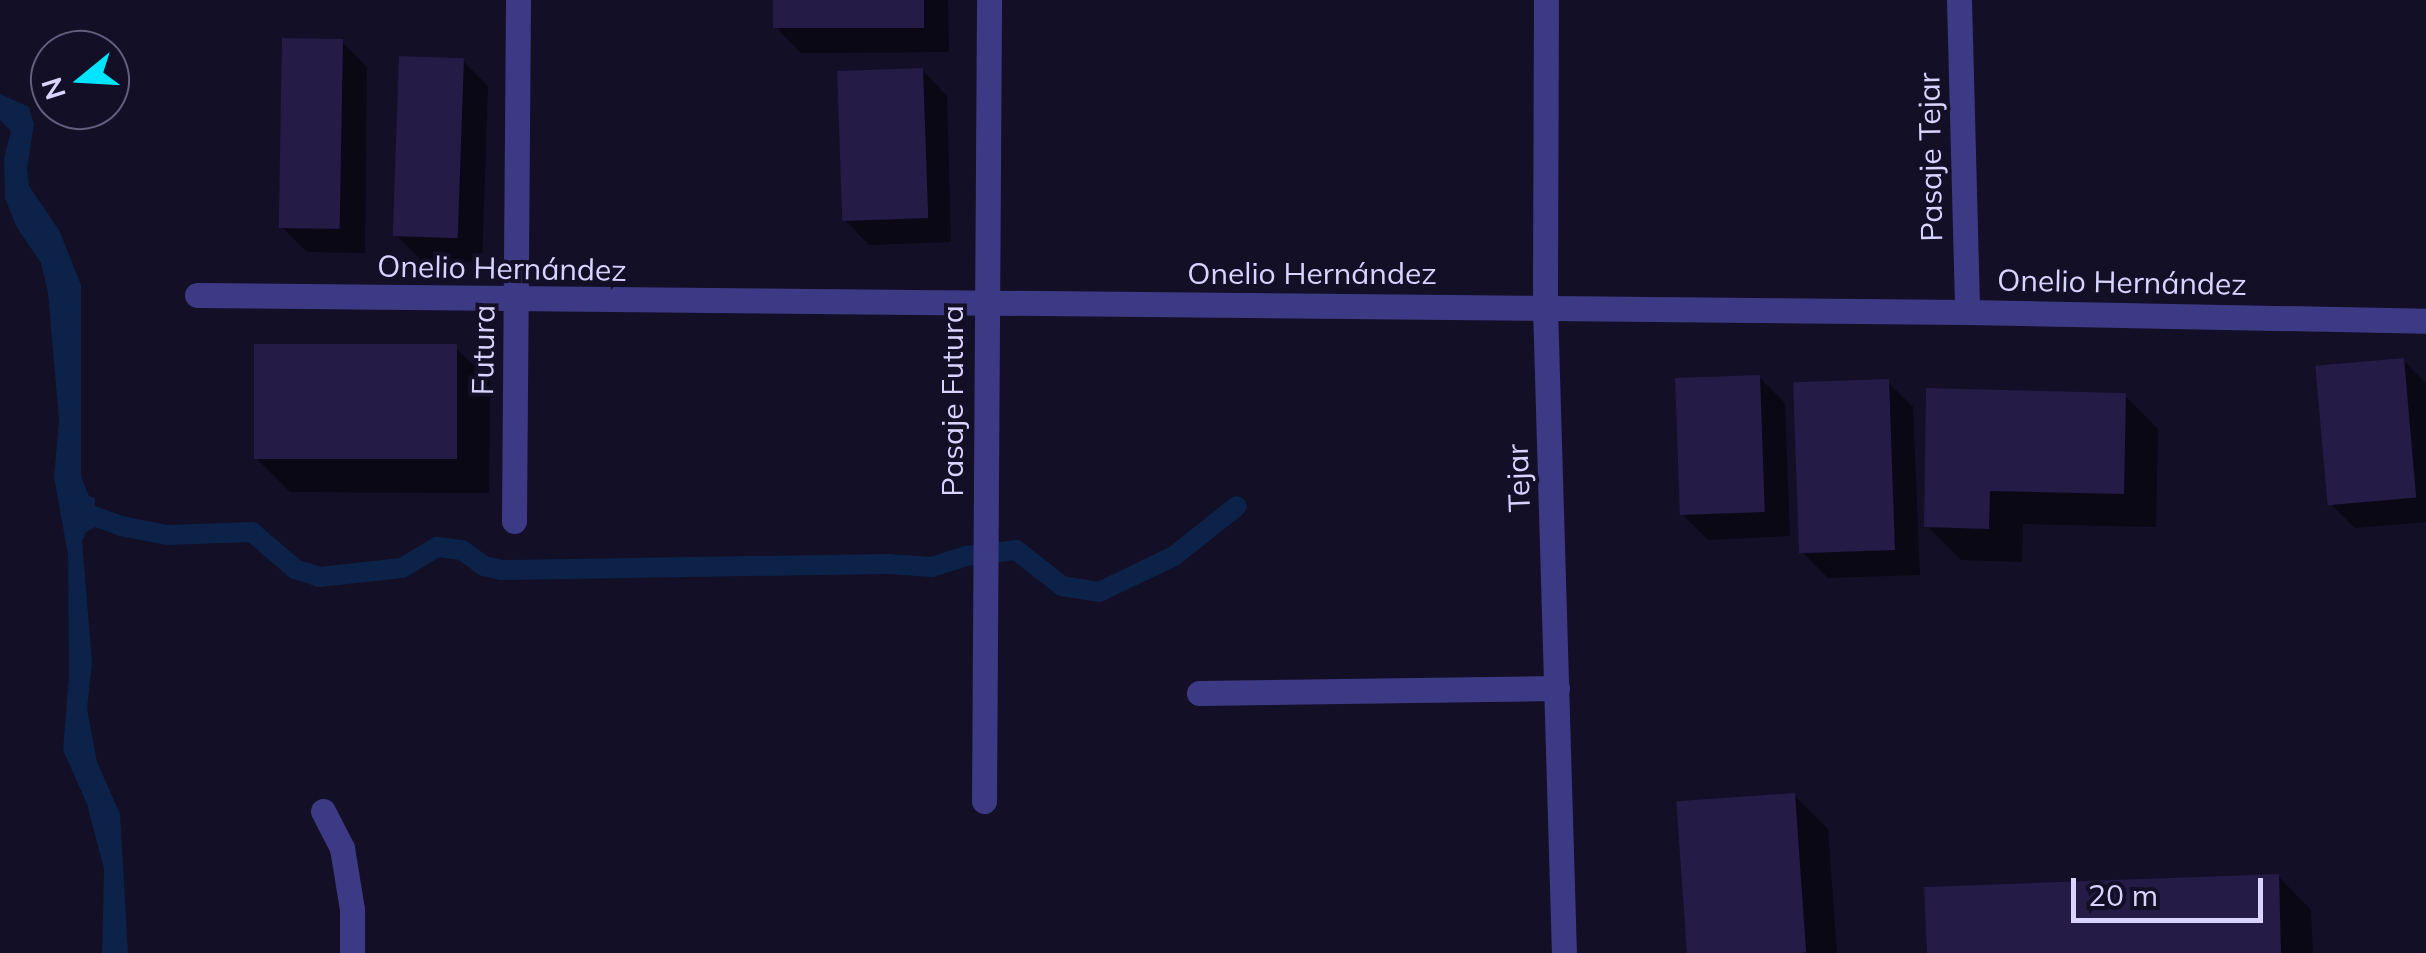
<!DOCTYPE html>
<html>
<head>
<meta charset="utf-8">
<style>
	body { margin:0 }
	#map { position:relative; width:2426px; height:953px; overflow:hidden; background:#130f26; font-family:Mulish,sans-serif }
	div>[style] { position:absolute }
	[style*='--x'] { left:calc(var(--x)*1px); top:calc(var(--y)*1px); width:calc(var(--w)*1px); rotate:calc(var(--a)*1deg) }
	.water>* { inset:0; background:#0c2248 }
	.shadow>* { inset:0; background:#0007 }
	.stream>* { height:20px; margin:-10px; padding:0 10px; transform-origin:10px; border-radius:10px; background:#0c2248 }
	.building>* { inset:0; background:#241b47; transform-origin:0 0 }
	.minor>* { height:25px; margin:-12.5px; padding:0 12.5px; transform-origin:12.5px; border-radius:12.5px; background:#3d3a85 }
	span { translate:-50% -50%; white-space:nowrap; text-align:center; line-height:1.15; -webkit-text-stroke:8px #130f26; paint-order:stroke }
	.street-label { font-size:30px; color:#d9d4ff }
	.north { position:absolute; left:30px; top:30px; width:100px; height:100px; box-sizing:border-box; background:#130f26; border:2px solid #625e7d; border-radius:50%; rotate:252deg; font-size:28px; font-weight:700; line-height:40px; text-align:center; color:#d9d4ff }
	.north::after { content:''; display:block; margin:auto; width:35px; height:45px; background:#00e5ff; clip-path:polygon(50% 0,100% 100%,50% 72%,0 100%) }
	.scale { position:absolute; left:2071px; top:878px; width:192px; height:45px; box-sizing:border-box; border:5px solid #d9d4ff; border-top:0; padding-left:12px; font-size:30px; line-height:35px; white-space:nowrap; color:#d9d4ff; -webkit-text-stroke:8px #130f26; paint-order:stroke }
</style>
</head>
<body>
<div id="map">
	<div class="water">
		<i style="clip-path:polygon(0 94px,29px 107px,34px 124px,27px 169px,29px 186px,59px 230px,81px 285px,81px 476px,89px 496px,95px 498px,94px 528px,86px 532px,82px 541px,92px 662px,87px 709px,97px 762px,120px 814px,128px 953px,102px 953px,104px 869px,87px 804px,63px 750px,69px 675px,68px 555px,54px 477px,59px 420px,48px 293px,41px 263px,16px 226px,5px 198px,4px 158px,11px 131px,0 120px)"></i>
	</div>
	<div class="shadow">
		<i style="clip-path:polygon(775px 0,948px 0,949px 52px,801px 53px,776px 27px)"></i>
		<i style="clip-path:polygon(342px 42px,367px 67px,365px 253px,307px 252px,282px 227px)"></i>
		<i style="clip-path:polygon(463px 61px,488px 86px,482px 262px,421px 260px,396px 235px)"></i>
		<i style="clip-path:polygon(922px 70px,947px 96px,951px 242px,869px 245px,844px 219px)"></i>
		<i style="clip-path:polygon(456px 348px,490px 381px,489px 493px,290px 492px,256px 458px)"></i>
		<i style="clip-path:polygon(2403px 360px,2426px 383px,2426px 522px,2355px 528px,2329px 502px)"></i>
		<i style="clip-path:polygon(1759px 377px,1785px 403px,1790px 536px,1708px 540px,1682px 514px)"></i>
		<i style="clip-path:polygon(1888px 382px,1913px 407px,1920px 575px,1828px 578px,1803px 553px)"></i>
		<i style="clip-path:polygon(2124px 395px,2158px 429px,2156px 527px,2023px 524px,2022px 562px,1961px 560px,1927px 526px)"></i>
		<i style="clip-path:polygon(1794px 795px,1828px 829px,1837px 953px,1690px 953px)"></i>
		<i style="clip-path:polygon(2278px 876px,2311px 910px,2313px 953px,1930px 953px)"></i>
	</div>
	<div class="stream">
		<i style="--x:72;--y:508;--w:52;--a:20.2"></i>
		<i style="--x:121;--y:526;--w:47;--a:11.1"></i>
		<i style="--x:167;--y:535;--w:85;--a:-2"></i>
		<i style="--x:252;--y:532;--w:57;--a:40.7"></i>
		<i style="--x:295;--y:569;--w:25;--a:18"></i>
		<i style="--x:319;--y:577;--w:83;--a:-6.2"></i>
		<i style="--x:402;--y:568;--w:41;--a:-31"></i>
		<i style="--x:437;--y:547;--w:25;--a:7"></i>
		<i style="--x:462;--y:550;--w:27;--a:36"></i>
		<i style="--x:484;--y:566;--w:17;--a:13"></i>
		<i style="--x:501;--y:570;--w:387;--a:-0.9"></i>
		<i style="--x:888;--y:564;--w:44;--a:3.9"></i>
		<i style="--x:932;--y:567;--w:36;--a:-18"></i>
		<i style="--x:966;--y:556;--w:50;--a:-6.8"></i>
		<i style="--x:1016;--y:550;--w:58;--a:38"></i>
		<i style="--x:1062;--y:586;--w:37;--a:9"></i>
		<i style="--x:1099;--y:592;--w:83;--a:-25.6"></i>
		<i style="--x:1174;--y:556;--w:80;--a:-38.4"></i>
	</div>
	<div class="building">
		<i style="left:773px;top:0;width:151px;height:28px"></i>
		<i style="left:282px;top:38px;width:61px;height:190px;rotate:1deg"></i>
		<i style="left:399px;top:56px;width:65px;height:180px;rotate:2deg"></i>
		<i style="left:923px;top:68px;width:150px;height:86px;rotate:88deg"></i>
		<i style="left:254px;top:344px;width:203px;height:115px"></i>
		<i style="left:2404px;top:358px;width:140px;height:89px;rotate:85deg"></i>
		<i style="left:1760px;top:375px;width:137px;height:85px;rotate:88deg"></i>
		<i style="left:1889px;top:379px;width:171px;height:96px;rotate:88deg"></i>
		<i style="clip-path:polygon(1926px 388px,2126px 393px,2124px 494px,1990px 491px,1989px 529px,1924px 527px)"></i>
		<i style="left:1795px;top:793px;width:160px;height:119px;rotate:86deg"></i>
		<i style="clip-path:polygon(2279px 874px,2281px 953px,1927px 953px,1924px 887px)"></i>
	</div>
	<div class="minor">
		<i style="--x:1546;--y:0;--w:307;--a:90.2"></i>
		<i style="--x:1545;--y:307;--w:646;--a:88.32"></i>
		<i style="--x:1959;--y:0;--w:312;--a:88.5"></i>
		<i style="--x:197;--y:295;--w:1770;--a:0.55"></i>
		<i style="--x:1967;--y:312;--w:459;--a:1.1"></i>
		<i style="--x:514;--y:521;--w:521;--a:-89.56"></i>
		<i style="--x:1199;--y:693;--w:358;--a:-0.8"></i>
		<i style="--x:984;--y:801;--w:801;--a:-89.64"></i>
		<i style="--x:323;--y:811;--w:42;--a:62.8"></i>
		<i style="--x:342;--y:848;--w:62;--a:80.7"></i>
		<i style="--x:352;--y:909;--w:44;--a:90"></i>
	</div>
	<div class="street-label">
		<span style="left:1930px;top:157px;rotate:-91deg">Pasaje Tejar</span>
		<span style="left:502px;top:268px;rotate:1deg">Onelio Hernández</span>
		<span style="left:1312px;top:273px">Onelio Hernández</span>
		<span style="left:2122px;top:282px;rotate:1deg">Onelio Hernández</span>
		<span style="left:483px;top:350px;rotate:-89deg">Futura</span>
		<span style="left:952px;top:401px;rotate:-90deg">Pasaje Futura</span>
		<span style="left:1518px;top:478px;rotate:-92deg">Tejar</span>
	</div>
	<div class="north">N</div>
	<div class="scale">20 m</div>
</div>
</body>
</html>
